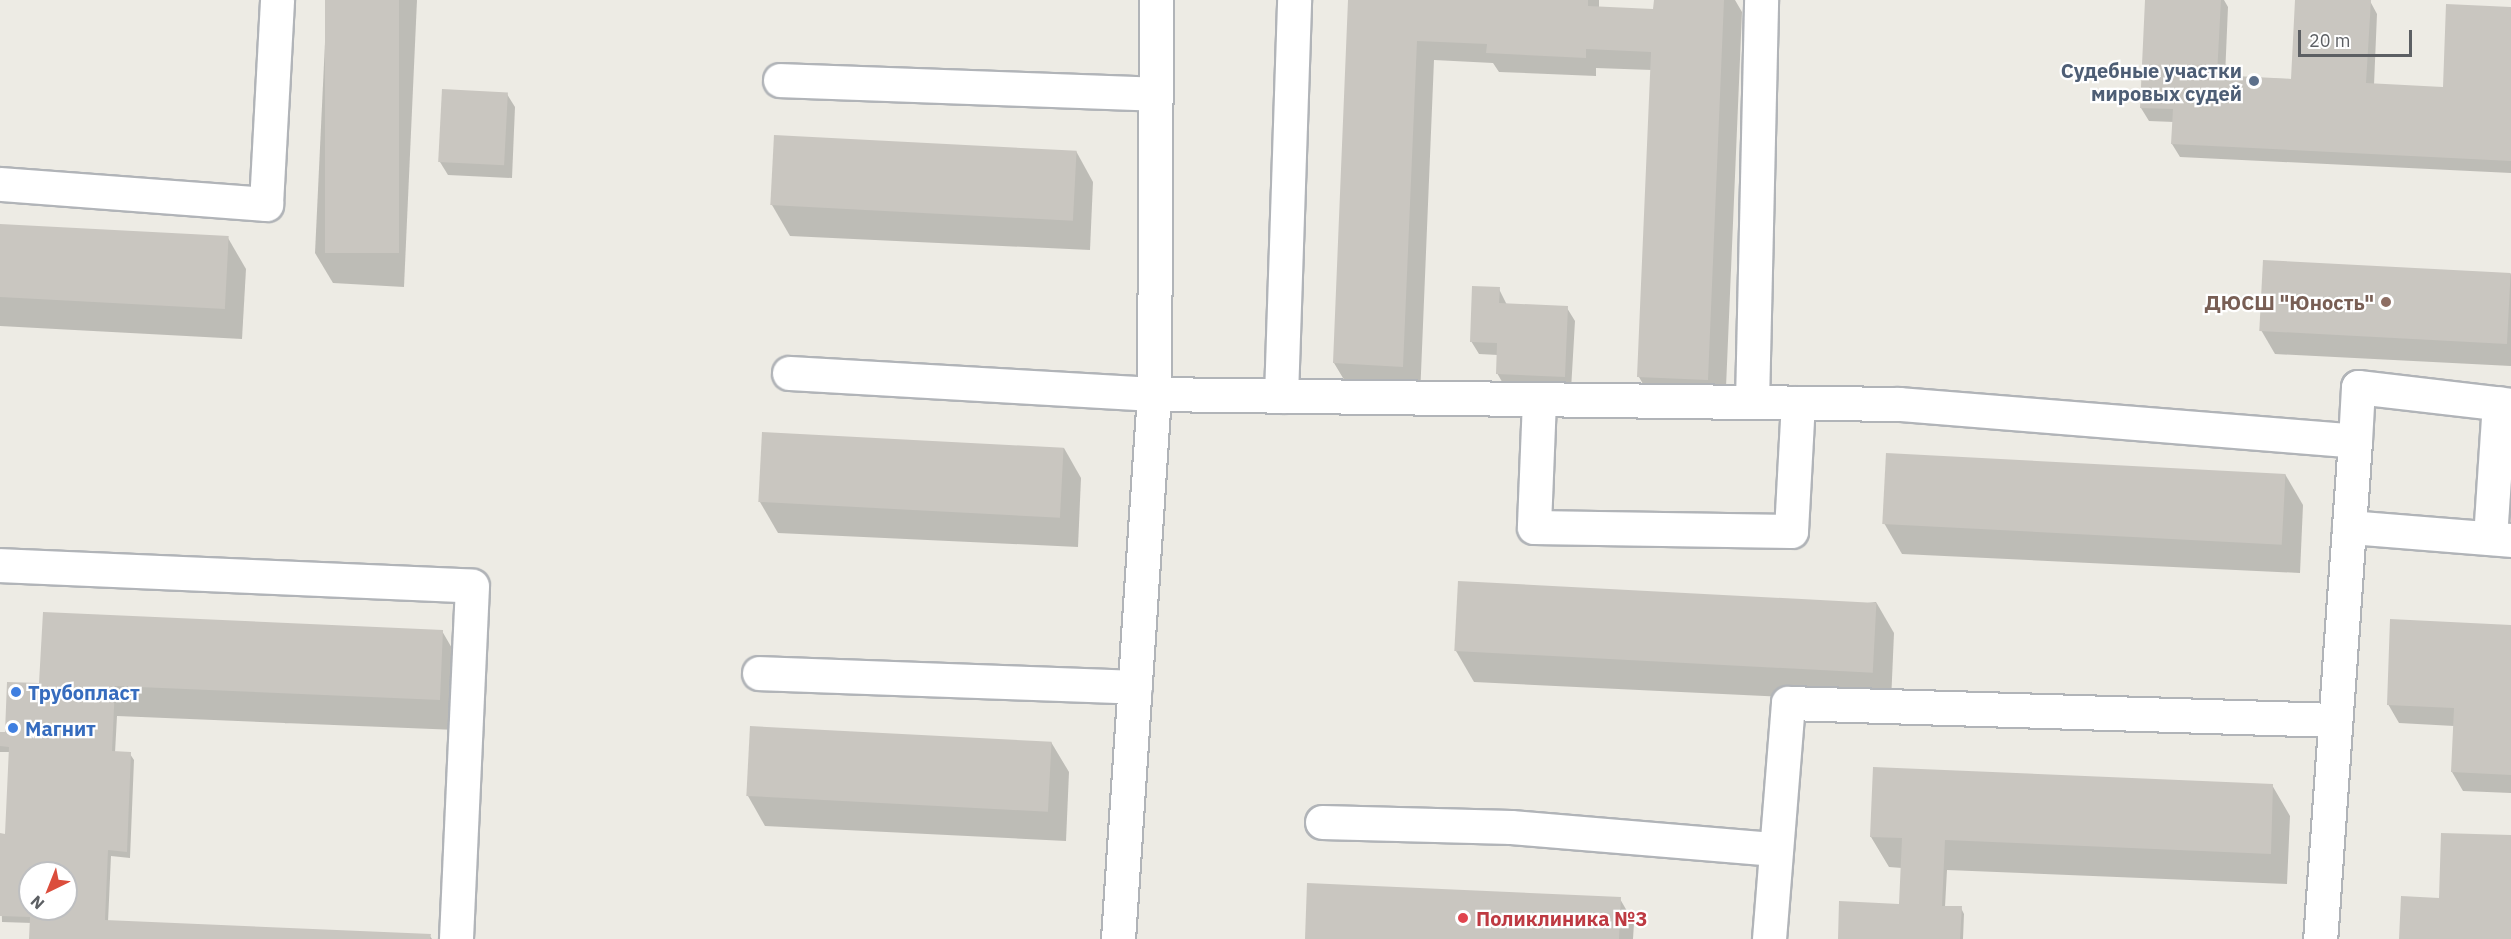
<!DOCTYPE html>
<html>
<head>
<meta charset="utf-8">
<style>
	body { margin:0 }
	#map { position:relative; width:2511px; height:939px; overflow:hidden; background:#edebe4; font-family:"IBM Plex Sans",sans-serif }
	div>[style] { position:absolute }
	[style*='--x'] { left:calc(var(--x)*1px); top:calc(var(--y)*1px); width:calc(var(--w)*1px); rotate:calc(var(--a)*1deg) }
	.shadow>* { inset:0; background:#0003 }
	.building>* { inset:0; background:#c9c6c0; transform-origin:0 0 }
	.roads { filter:drop-shadow(2px 0 #b1b4b8) drop-shadow(-2px 0 #b1b4b8) drop-shadow(0 2px #b1b4b8) drop-shadow(0 -2px #b1b4b8) }
	.minor>* { height:33px; margin:-16.5px; padding:0 16.5px; transform-origin:16.5px; border-radius:16.5px; background:#fff }
	.dots>* { width:16px; height:16px; translate:-50% -50%; box-sizing:border-box; border:3px solid #fff; border-radius:50% }
	span { translate:-50% -50%; white-space:nowrap; text-align:center; line-height:1.15; -webkit-text-stroke:4.5px #fff; paint-order:stroke }
	.service-label { font-size:20px; color:#4e5e75; font-weight:700 }
	.right { translate:-100% -50%; text-align:right }
	.education-label { font-size:20px; color:#785e54; font-weight:700 }
	.shop-label { font-size:20px; color:#366cbe; font-weight:700 }
	.left { translate:0 -50%; text-align:left }
	.health-label { font-size:20px; color:#be3a42; font-weight:700 }
	.north { position:absolute; left:18px; top:861px; width:60px; height:60px; box-sizing:border-box; background:#fff; border:2px solid #bebfc1; border-radius:50%; rotate:223deg; font-size:16px; font-weight:700; line-height:24px; text-align:center; color:#5c5f63 }
	.north::after { content:''; display:block; margin:auto; width:21px; height:27px; background:#db4d3c; clip-path:polygon(50% 0,100% 100%,50% 72%,0 100%) }
	.scale { position:absolute; left:2298px; top:30px; width:114px; height:27px; box-sizing:border-box; border:3px solid #5c5f63; border-top:0; padding-left:8px; font-size:18px; line-height:21px; white-space:nowrap; color:#5c5f63; -webkit-text-stroke:4px #fff; paint-order:stroke }
</style>
</head>
<body>
<div id="map">
	<div class="shadow">
		<i style="clip-path:polygon(327px 0,417px 0,404px 287px,333px 283px,315px 253px)"></i>
		<i style="clip-path:polygon(1349px 0,1599px 0,1599px 8px,1654px 15px,1655px 0,1735px 0,1742px 12px,1725px 411px,1656px 407px,1639px 377px,1652px 70px,1596px 68px,1596px 76px,1499px 72px,1493px 63px,1434px 60px,1420px 397px,1352px 393px,1334px 363px)"></i>
		<i style="clip-path:polygon(2146px 0,2224px 0,2228px 7px,2225px 77px,2292px 79px,2296px 0,2370px 1px,2377px 14px,2374px 85px,2444px 88px,2511px 9px,2511px 173px,2180px 157px,2172px 144px,2174px 122px,2149px 121px,2141px 108px)"></i>
		<i style="clip-path:polygon(507px 94px,515px 107px,512px 178px,448px 175px,440px 162px)"></i>
		<i style="clip-path:polygon(1076px 151px,1093px 182px,1090px 250px,790px 236px,772px 205px)"></i>
		<i style="clip-path:polygon(0 225px,228px 238px,246px 269px,242px 339px,0 326px)"></i>
		<i style="clip-path:polygon(2511px 274px,2511px 366px,2275px 354px,2261px 330px)"></i>
		<i style="clip-path:polygon(1499px 289px,1507px 305px,1567px 308px,1575px 321px,1571px 390px,1505px 387px,1497px 373px,1498px 355px,1479px 354px,1471px 341px)"></i>
		<i style="clip-path:polygon(1064px 448px,1081px 478px,1078px 547px,778px 533px,760px 502px)"></i>
		<i style="clip-path:polygon(2285px 474px,2303px 505px,2300px 573px,1902px 554px,1884px 523px)"></i>
		<i style="clip-path:polygon(1876px 602px,1894px 633px,1891px 702px,1474px 682px,1456px 651px)"></i>
		<i style="clip-path:polygon(2511px 626px,2511px 793px,2463px 791px,2452px 772px,2454px 726px,2399px 723px,2388px 704px)"></i>
		<i style="clip-path:polygon(evenodd,442px 631px,460px 662px,457px 730px,117px 716px,115px 753px,130px 754px,134px 760px,130px 858px,111px 856px,108px 922px,430px 936px,432px 939px,31px 939px,32px 923px,2px 922px,0 835px,7px 835px,10px 752px,0 752px,0 733px,7px 734px,41px 685px,442px 631px,30px 873px,66px 873px,66px 909px,30px 909px,30px 873px)"></i>
		<i style="clip-path:polygon(1051px 742px,1069px 772px,1066px 841px,765px 826px,748px 796px)"></i>
		<i style="clip-path:polygon(2272px 785px,2290px 816px,2287px 884px,1947px 870px,1945px 907px,1961px 908px,1964px 914px,1963px 939px,1839px 939px,1901px 905px,1902px 868px,1889px 867px,1871px 837px)"></i>
		<i style="clip-path:polygon(1620px 899px,1634px 923px,1633px 939px,1306px 939px)"></i>
	</div>
	<div class="building">
		<i style="left:325px;top:0;width:74px;height:253px"></i>
		<i style="clip-path:polygon(1348px 0,1588px 0,1588px 6px,1653px 9px,1654px 0,1724px 0,1708px 380px,1637px 377px,1651px 52px,1586px 49px,1586px 58px,1486px 53px,1487px 44px,1417px 41px,1403px 367px,1333px 363px)"></i>
		<i style="clip-path:polygon(2145px 0,2221px 0,2217px 75px,2291px 79px,2295px 0,2371px 0,2366px 83px,2443px 87px,2446px 4px,2511px 7px,2511px 161px,2171px 144px,2173px 109px,2140px 108px)"></i>
		<i style="left:442px;top:89px;width:66px;height:73px;rotate:3deg"></i>
		<i style="left:774px;top:135px;width:303px;height:70px;rotate:3deg"></i>
		<i style="left:0;top:224px;width:229px;height:73px;rotate:3deg"></i>
		<i style="left:2263px;top:260px;width:248px;height:71px;rotate:3deg"></i>
		<i style="clip-path:polygon(1472px 286px,1500px 287px,1499px 303px,1568px 306px,1565px 377px,1496px 374px,1497px 343px,1470px 342px)"></i>
		<i style="left:762px;top:432px;width:302px;height:70px;rotate:3deg"></i>
		<i style="left:1886px;top:453px;width:400px;height:71px;rotate:3deg"></i>
		<i style="left:1458px;top:581px;width:419px;height:70px;rotate:3deg"></i>
		<i style="clip-path:polygon(evenodd,43px 612px,443px 630px,440px 700px,115px 686px,112px 751px,131px 752px,127px 852px,108px 850px,105px 920px,431px 934px,430px 939px,29px 939px,30px 917px,0 916px,0 833px,5px 834px,9px 747px,0 746px,0 732px,5px 732px,7px 682px,39px 683px,43px 612px,30px 873px,66px 873px,66px 909px,30px 909px,30px 873px)"></i>
		<i style="clip-path:polygon(2390px 619px,2511px 625px,2511px 775px,2451px 772px,2454px 708px,2387px 705px)"></i>
		<i style="left:750px;top:726px;width:302px;height:70px;rotate:3deg"></i>
		<i style="clip-path:polygon(1873px 767px,2273px 784px,2271px 854px,1945px 840px,1942px 906px,1962px 906px,1960px 939px,1838px 939px,1839px 901px,1899px 904px,1902px 838px,1870px 837px)"></i>
		<i style="clip-path:polygon(2441px 833px,2511px 835px,2511px 939px,2399px 939px,2401px 896px,2439px 898px)"></i>
		<i style="clip-path:polygon(1307px 883px,1621px 897px,1619px 939px,1305px 939px)"></i>
	</div>
	<div class="roads">
		<div class="minor">
			<i style="--x:780;--y:80;--w:373;--a:2.1"></i>
			<i style="--x:0;--y:184;--w:267;--a:4.3"></i>
			<i style="--x:266;--y:204;--w:204;--a:-86.9"></i>
			<i style="--x:789;--y:373;--w:366;--a:3.3"></i>
			<i style="--x:1154;--y:394;--w:394;--a:-89.7"></i>
			<i style="--x:1281;--y:396;--w:396;--a:-88.1"></i>
			<i style="--x:1539;--y:400;--w:127;--a:92.3"></i>
			<i style="--x:1534;--y:527;--w:257;--a:0.9"></i>
			<i style="--x:1791;--y:531;--w:128;--a:-86.9"></i>
			<i style="--x:1752;--y:402;--w:402;--a:-88.7"></i>
			<i style="--x:2355;--y:441;--w:54;--a:-86.8"></i>
			<i style="--x:2358;--y:387;--w:154;--a:6.7"></i>
			<i style="--x:2349;--y:527;--w:163;--a:4.6"></i>
			<i style="--x:2490;--y:538;--w:135;--a:-86.2"></i>
			<i style="--x:0;--y:565;--w:472;--a:2.5"></i>
			<i style="--x:472;--y:586;--w:353;--a:92.6"></i>
			<i style="--x:759;--y:673;--w:376;--a:2.1"></i>
			<i style="--x:1322;--y:822;--w:189;--a:1.5"></i>
			<i style="--x:1511;--y:827;--w:265;--a:4.8"></i>
			<i style="--x:1118;--y:939;--w:546;--a:-86.22"></i>
			<i style="--x:1154;--y:394;--w:745;--a:0.77"></i>
			<i style="--x:1899;--y:404;--w:457;--a:4.6"></i>
			<i style="--x:2355;--y:441;--w:499;--a:94"></i>
			<i style="--x:1769;--y:939;--w:237;--a:-85.4"></i>
			<i style="--x:1788;--y:703;--w:546;--a:1.78"></i>
		</div>
	</div>
	<div class="dots">
		<i style="left:2254px;top:81px;background:#5c6f8a"></i>
		<i style="left:2386px;top:302px;background:#8d6e63"></i>
		<i style="left:16px;top:692px;background:#3f7fe0"></i>
		<i style="left:13px;top:728px;background:#3f7fe0"></i>
		<i style="left:1463px;top:918px;background:#e0444e"></i>
	</div>
	<div class="service-label">
		<span class="right" style="left:2242px;top:82px">Судебные участки<br>мировых судей</span>
	</div>
	<div class="education-label">
		<span class="right" style="left:2374px;top:302px">ДЮСШ "Юность"</span>
	</div>
	<div class="shop-label">
		<span class="left" style="left:28px;top:692px">Трубопласт</span>
		<span class="left" style="left:25px;top:728px">Магнит</span>
	</div>
	<div class="health-label">
		<span class="left" style="left:1476px;top:918px">Поликлиника №3</span>
	</div>
	<div class="north">N</div>
	<div class="scale">20 m</div>
</div>
</body>
</html>
